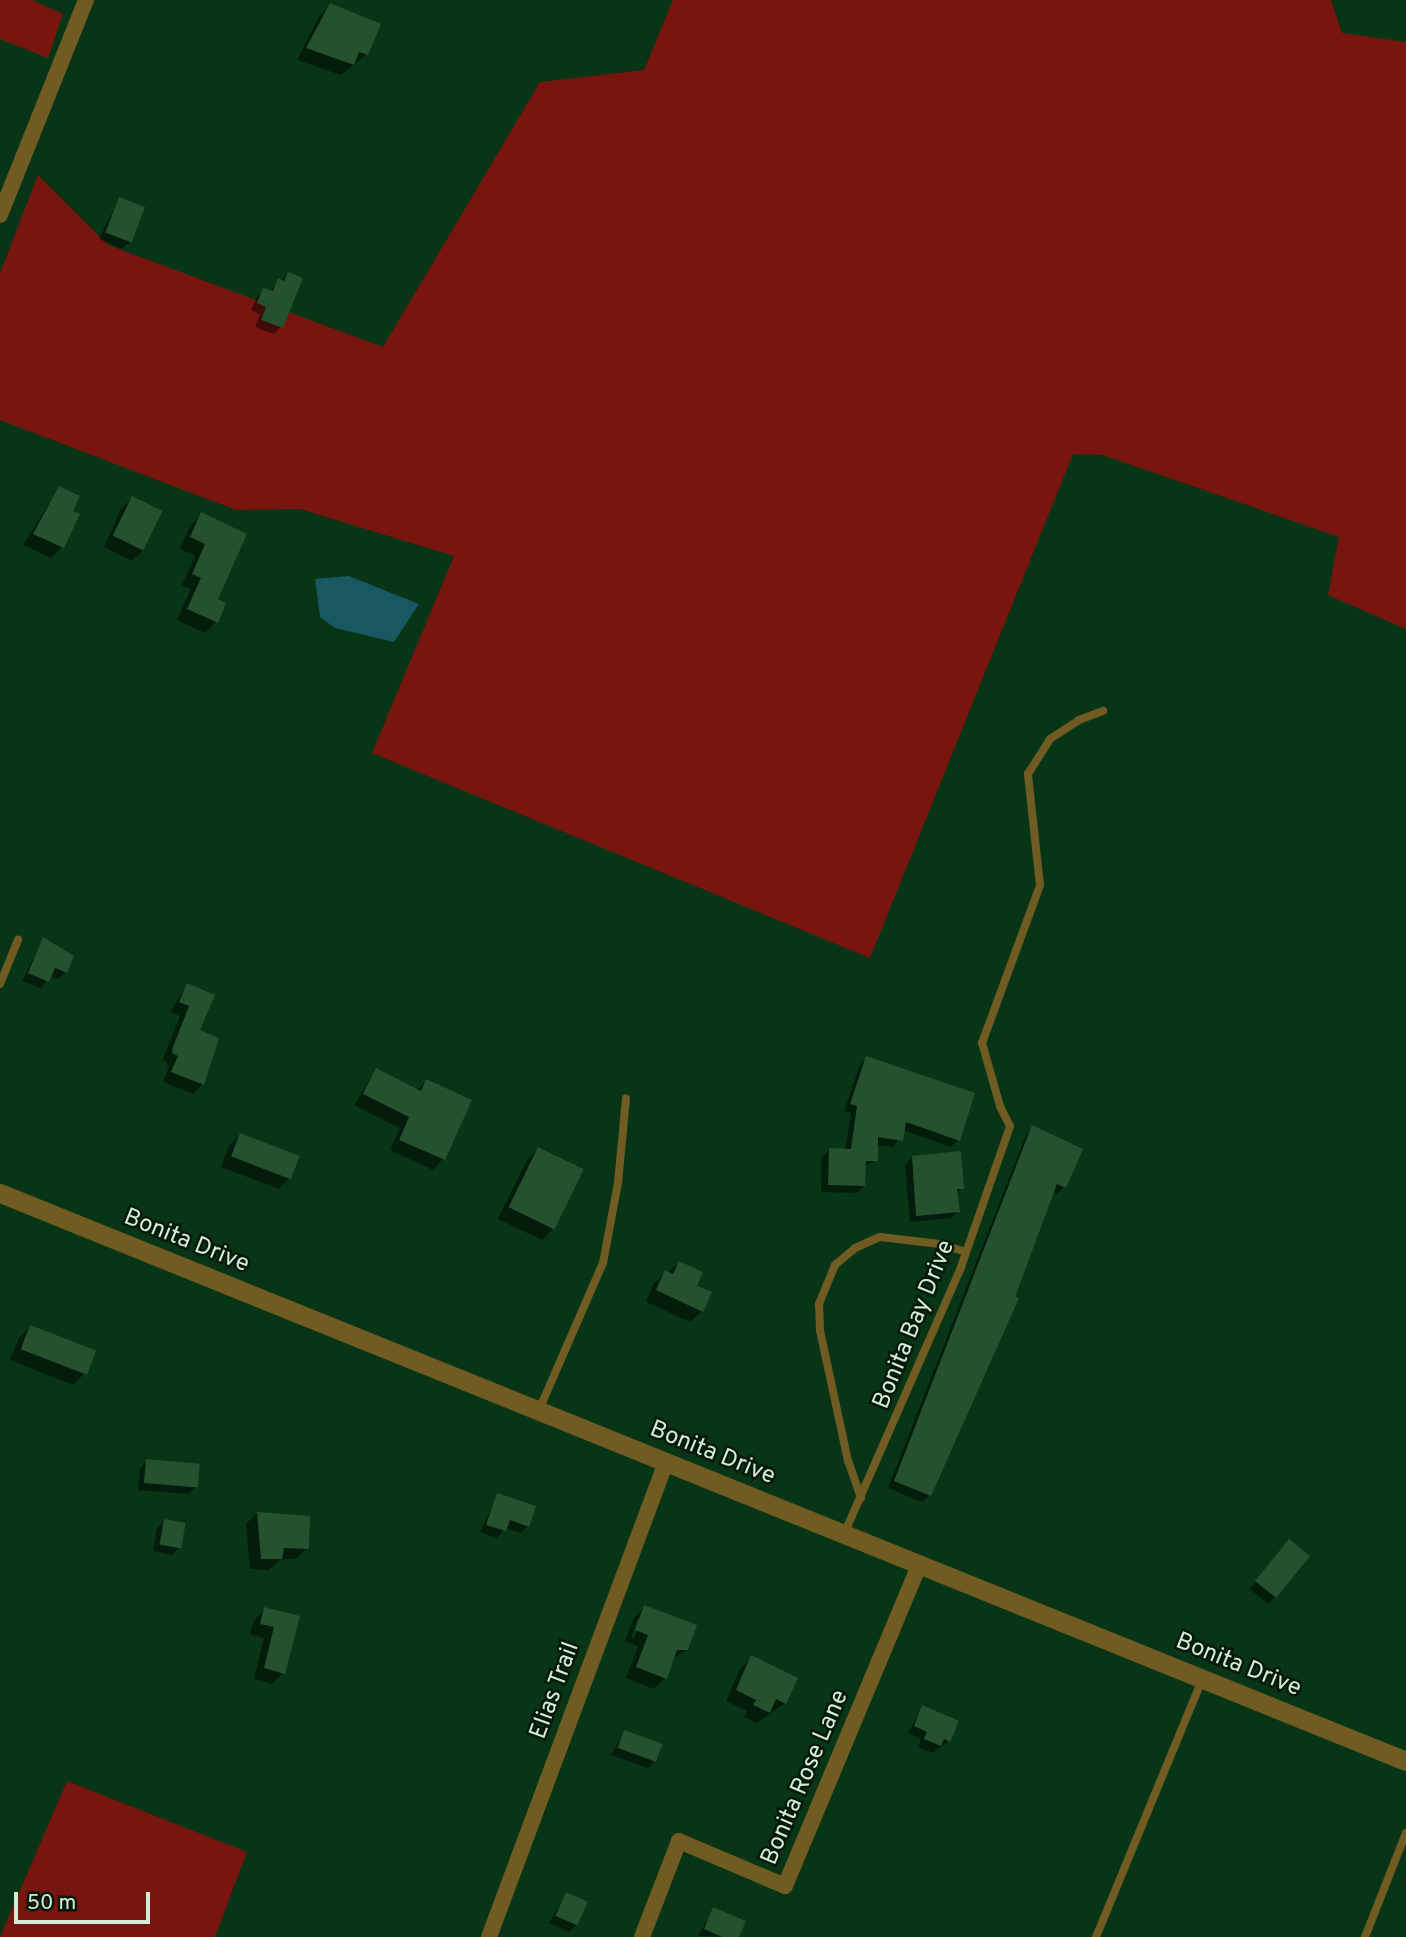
<!DOCTYPE html>
<html>
<head>
<meta charset="utf-8">
<style>
	body { margin:0 }
	#map { position:relative; width:1406px; height:1937px; overflow:hidden; background:#073515; font-family:Overpass,sans-serif }
	div>[style] { position:absolute }
	[style*='--x'] { left:calc(var(--x)*1px); top:calc(var(--y)*1px); width:calc(var(--w)*1px); rotate:calc(var(--a)*1deg) }
	.green>* { inset:0; background:#78150f }
	.water>* { inset:0; background:#175862 }
	.shadow>* { inset:0; background:#0007 }
	.building>* { inset:0; background:#25512f; transform-origin:0 0 }
	.service>* { height:8px; margin:-4px; padding:0 4px; transform-origin:4px; border-radius:4px; background:#705b22 }
	.minor>* { height:16px; margin:-8px; padding:0 8px; transform-origin:8px; border-radius:8px; background:#705b22 }
	.tertiary>* { height:19px; margin:-9.5px; padding:0 9.5px; transform-origin:9.5px; border-radius:9.5px; background:#705b22 }
	span { translate:-50% -50%; white-space:nowrap; text-align:center; line-height:1.15; -webkit-text-stroke:5px #07190a; paint-order:stroke }
	.street-label { font-size:24px; color:#d5edd8 }
	.scale { position:absolute; left:14px; top:1892px; width:136px; height:32px; box-sizing:border-box; border:4px solid #d5edd8; border-top:0; padding-left:9px; font-size:21px; line-height:24px; white-space:nowrap; color:#d5edd8; -webkit-text-stroke:5px #07190a; paint-order:stroke }
</style>
</head>
<body>
<div id="map">
	<div class="green">
		<i style="clip-path:polygon(0 0,32px 0,63px 14px,48px 58px,0 39px)"></i>
		<i style="clip-path:polygon(673px 0,1331px 0,1342px 33px,1406px 42px,1406px 629px,1328px 595px,1339px 537px,1103px 455px,1073px 454px,870px 958px,372px 753px,454px 556px,300px 509px,236px 510px,0 420px,0 273px,38px 175px,108px 245px,383px 347px,540px 82px,644px 70px)"></i>
		<i style="clip-path:polygon(67px 1781px,247px 1852px,215px 1937px,0 1937px)"></i>
	</div>
	<div class="water">
		<i style="clip-path:polygon(349px 576px,419px 604px,394px 642px,335px 628px,320px 617px,315px 579px)"></i>
	</div>
	<div class="shadow">
		<i style="clip-path:polygon(330px 5px,367px 54px,341px 75px,297px 60px,319px 17px)"></i>
		<i style="clip-path:polygon(119px 199px,130px 242px,122px 249px,99px 239px)"></i>
		<i style="clip-path:polygon(288px 274px,281px 327px,274px 334px,255px 327px,260px 314px,251px 310px,257px 297px,264px 290px,269px 292px)"></i>
		<i style="clip-path:polygon(59px 488px,70px 512px,77px 515px,62px 547px,51px 558px,23px 545px)"></i>
		<i style="clip-path:polygon(132px 498px,144px 550px,132px 561px,104px 547px,121px 509px)"></i>
		<i style="clip-path:polygon(201px 514px,216px 622px,205px 633px,177px 620px,191px 589px,182px 585px,195px 556px,180px 549px,190px 526px)"></i>
		<i style="clip-path:polygon(43px 939px,57px 945px,65px 972px,58px 979px,50px 976px,41px 988px,22px 981px)"></i>
		<i style="clip-path:polygon(187px 985px,198px 1031px,203px 1084px,193px 1094px,163px 1082px,169px 1066px,163px 1059px,180px 1016px,170px 1012px)"></i>
		<i style="clip-path:polygon(867px 1058px,958px 1140px,951px 1147px,903px 1130px,894px 1147px,876px 1145px,876px 1160px,864px 1167px,864px 1186px,857px 1193px,821px 1192px,822px 1157px,829px 1150px,845px 1150px,851px 1113px,844px 1111px,860px 1065px)"></i>
		<i style="clip-path:polygon(376px 1070px,417px 1091px,426px 1081px,443px 1159px,433px 1170px,390px 1150px,400px 1128px,354px 1105px)"></i>
		<i style="clip-path:polygon(1033px 1128px,1064px 1187px,1057px 1194px,1052px 1192px,930px 1495px,922px 1502px,888px 1488px,1026px 1135px)"></i>
		<i style="clip-path:polygon(240px 1135px,290px 1177px,279px 1189px,221px 1167px,229px 1146px)"></i>
		<i style="clip-path:polygon(538px 1149px,553px 1229px,542px 1240px,498px 1219px,527px 1160px)"></i>
		<i style="clip-path:polygon(912px 1157px,962px 1188px,956px 1194px,958px 1211px,951px 1218px,910px 1222px,905px 1165px)"></i>
		<i style="clip-path:polygon(679px 1263px,695px 1287px,702px 1311px,690px 1322px,646px 1302px,654px 1283px)"></i>
		<i style="clip-path:polygon(30px 1327px,94px 1351px,84px 1374px,73px 1385px,10px 1360px,19px 1338px)"></i>
		<i style="clip-path:polygon(147px 1461px,196px 1487px,189px 1494px,138px 1490px,140px 1468px)"></i>
		<i style="clip-path:polygon(498px 1495px,528px 1526px,521px 1533px,505px 1528px,497px 1538px,480px 1532px)"></i>
		<i style="clip-path:polygon(257px 1513px,307px 1548px,296px 1559px,281px 1559px,269px 1570px,250px 1569px,246px 1524px)"></i>
		<i style="clip-path:polygon(164px 1521px,179px 1548px,172px 1555px,153px 1551px,157px 1528px)"></i>
		<i style="clip-path:polygon(1282px 1549px,1275px 1597px,1268px 1604px,1250px 1589px)"></i>
		<i style="clip-path:polygon(evenodd,645px 1607px,687px 1649px,671px 1660px,665px 1678px,654px 1689px,626px 1678px,638px 1646px,625px 1641px,634px 1618px,645px 1607px,638px 1618px,641px 1618px,634px 1639px,631px 1638px,638px 1618px)"></i>
		<i style="clip-path:polygon(265px 1609px,298px 1618px,283px 1673px,272px 1684px,254px 1679px,264px 1638px,250px 1634px,254px 1620px)"></i>
		<i style="clip-path:polygon(751px 1658px,785px 1703px,757px 1723px,744px 1717px,747px 1711px,726px 1701px,740px 1669px)"></i>
		<i style="clip-path:polygon(923px 1707px,949px 1741px,932px 1753px,918px 1747px,921px 1739px,908px 1733px)"></i>
		<i style="clip-path:polygon(624px 1732px,655px 1761px,648px 1768px,611px 1755px)"></i>
		<i style="clip-path:polygon(566px 1894px,576px 1925px,569px 1932px,549px 1923px)"></i>
		<i style="clip-path:polygon(714px 1909px,738px 1937px,698px 1936px)"></i>
	</div>
	<div class="building">
		<i style="clip-path:polygon(330px 3px,381px 24px,368px 55px,359px 52px,354px 65px,306px 48px)"></i>
		<i style="left:119px;top:197px;width:28px;height:38px;rotate:21deg"></i>
		<i style="clip-path:polygon(288px 272px,303px 278px,283px 328px,261px 320px,266px 307px,257px 303px,263px 288px,273px 291px,278px 278px,284px 281px)"></i>
		<i style="clip-path:polygon(59px 486px,80px 496px,73px 511px,80px 514px,64px 548px,33px 534px)"></i>
		<i style="left:132px;top:496px;width:34px;height:44px;rotate:26deg"></i>
		<i style="clip-path:polygon(201px 512px,247px 534px,218px 599px,226px 603px,218px 623px,187px 609px,201px 578px,192px 574px,205px 544px,190px 537px)"></i>
		<i style="clip-path:polygon(43px 937px,74px 956px,67px 973px,55px 968px,49px 982px,28px 973px)"></i>
		<i style="clip-path:polygon(187px 983px,215px 995px,200px 1030px,219px 1038px,204px 1085px,171px 1072px,178px 1056px,172px 1053px,173px 1047px,189px 1006px,179px 1002px)"></i>
		<i style="clip-path:polygon(866px 1056px,975px 1093px,960px 1141px,906px 1122px,903px 1141px,878px 1137px,878px 1161px,866px 1161px,865px 1186px,828px 1185px,829px 1148px,851px 1149px,857px 1106px,850px 1104px)"></i>
		<i style="clip-path:polygon(376px 1068px,421px 1091px,426px 1079px,472px 1100px,445px 1160px,399px 1140px,409px 1117px,363px 1094px)"></i>
		<i style="clip-path:polygon(1032px 1125px,1083px 1149px,1066px 1188px,1057px 1184px,1015px 1297px,1019px 1298px,931px 1496px,894px 1481px)"></i>
		<i style="left:240px;top:1133px;width:64px;height:25px;rotate:21deg"></i>
		<i style="left:538px;top:1147px;width:51px;height:67px;rotate:26deg"></i>
		<i style="clip-path:polygon(961px 1151px,964px 1189px,957px 1189px,960px 1212px,916px 1216px,912px 1156px)"></i>
		<i style="clip-path:polygon(679px 1261px,703px 1272px,697px 1286px,712px 1292px,703px 1312px,656px 1290px,665px 1270px,673px 1274px)"></i>
		<i style="left:30px;top:1325px;width:71px;height:26px;rotate:21deg"></i>
		<i style="left:146px;top:1459px;width:54px;height:24px;rotate:5deg"></i>
		<i style="clip-path:polygon(497px 1493px,536px 1506px,529px 1527px,510px 1520px,506px 1531px,486px 1525px)"></i>
		<i style="clip-path:polygon(257px 1512px,310px 1516px,309px 1549px,284px 1548px,282px 1559px,261px 1559px)"></i>
		<i style="left:164px;top:1519px;width:22px;height:26px;rotate:10deg"></i>
		<i style="left:1289px;top:1539px;width:27px;height:54px;rotate:39deg"></i>
		<i style="clip-path:polygon(644px 1605px,697px 1625px,688px 1650px,677px 1650px,667px 1679px,636px 1667px,648px 1635px,635px 1630px)"></i>
		<i style="clip-path:polygon(264px 1607px,300px 1616px,285px 1674px,264px 1668px,274px 1627px,260px 1624px)"></i>
		<i style="clip-path:polygon(751px 1655px,798px 1678px,786px 1704px,776px 1699px,770px 1713px,753px 1705px,756px 1700px,736px 1690px)"></i>
		<i style="clip-path:polygon(922px 1705px,959px 1721px,950px 1742px,944px 1739px,941px 1746px,924px 1739px,927px 1732px,914px 1726px)"></i>
		<i style="left:624px;top:1730px;width:41px;height:19px;rotate:20deg"></i>
		<i style="left:566px;top:1892px;width:24px;height:26px;rotate:24deg"></i>
		<i style="clip-path:polygon(713px 1907px,746px 1921px,739px 1937px,722px 1937px,704px 1929px)"></i>
	</div>
	<div class="service">
		<i style="--x:0;--y:984;--w:48;--a:-67.8"></i>
		<i style="--x:539;--y:1410;--w:160;--a:-66.5"></i>
		<i style="--x:603;--y:1263;--w:81;--a:-79.4"></i>
		<i style="--x:618;--y:1183;--w:85;--a:-84.6"></i>
		<i style="--x:861;--y:1498;--w:39;--a:-109"></i>
		<i style="--x:848;--y:1461;--w:134;--a:-102.1"></i>
		<i style="--x:820;--y:1330;--w:26;--a:-92"></i>
		<i style="--x:819;--y:1304;--w:42;--a:-67.7"></i>
		<i style="--x:835;--y:1265;--w:26;--a:-40"></i>
		<i style="--x:855;--y:1248;--w:27;--a:-24"></i>
		<i style="--x:880;--y:1237;--w:60;--a:6.7"></i>
		<i style="--x:940;--y:1244;--w:27;--a:17"></i>
		<i style="--x:844;--y:1534;--w:292;--a:-66.3"></i>
		<i style="--x:961;--y:1267;--w:149;--a:-70.8"></i>
		<i style="--x:1010;--y:1126;--w:22;--a:-117"></i>
		<i style="--x:1000;--y:1106;--w:66;--a:-105.9"></i>
		<i style="--x:982;--y:1043;--w:168;--a:-69.8"></i>
		<i style="--x:1040;--y:885;--w:112;--a:-96.2"></i>
		<i style="--x:1028;--y:774;--w:41;--a:-57.8"></i>
		<i style="--x:1050;--y:739;--w:35;--a:-33"></i>
		<i style="--x:1079;--y:720;--w:26;--a:-21"></i>
		<i style="--x:1096;--y:1937;--w:281;--a:-67.6"></i>
		<i style="--x:1365;--y:1937;--w:112;--a:-68.5"></i>
	</div>
	<div class="minor">
		<i style="--x:0;--y:215;--w:232;--a:-68.2"></i>
		<i style="--x:489;--y:1937;--w:507;--a:-69.56"></i>
		<i style="--x:642;--y:1937;--w:103;--a:-68.9"></i>
		<i style="--x:679;--y:1841;--w:115;--a:23"></i>
		<i style="--x:785;--y:1886;--w:349;--a:-67.3"></i>
	</div>
	<div class="tertiary">
		<i style="--x:0;--y:1193;--w:1516;--a:22"></i>
	</div>
	<div class="street-label">
		<span style="left:186px;top:1242px;rotate:22deg">Bonita Drive</span>
		<span style="left:915px;top:1325px;rotate:-68deg">Bonita Bay Drive</span>
		<span style="left:712px;top:1454px;rotate:22deg">Bonita Drive</span>
		<span style="left:1238px;top:1666px;rotate:22deg">Bonita Drive</span>
		<span style="left:556px;top:1691px;rotate:-70deg">Elias Trail</span>
		<span style="left:806px;top:1778px;rotate:-67deg">Bonita Rose Lane</span>
	</div>
	<div class="scale">50 m</div>
</div>
</body>
</html>
